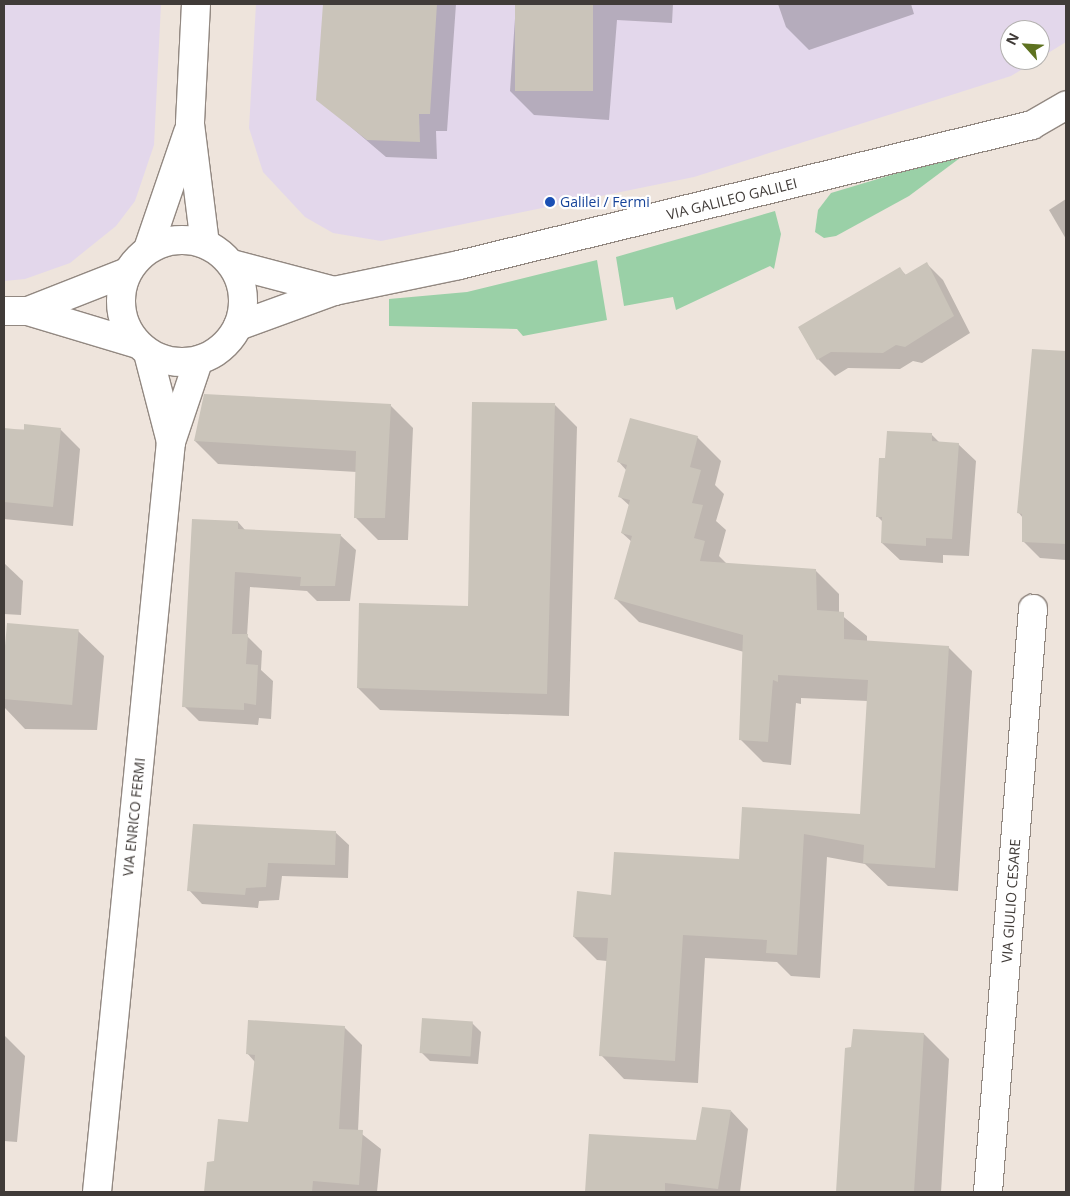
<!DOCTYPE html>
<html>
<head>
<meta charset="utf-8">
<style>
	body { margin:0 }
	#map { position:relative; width:1070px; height:1196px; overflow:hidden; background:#eee4dc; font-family:"Open Sans",sans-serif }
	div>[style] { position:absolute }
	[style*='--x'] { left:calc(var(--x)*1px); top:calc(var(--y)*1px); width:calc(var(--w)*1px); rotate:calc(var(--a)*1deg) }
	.commercial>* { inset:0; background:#e3d7eb }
	.green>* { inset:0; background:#9ad0a7 }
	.shadow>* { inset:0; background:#0003 }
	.building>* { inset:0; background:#cac4ba; transform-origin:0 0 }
	.roads { filter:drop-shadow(1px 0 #928881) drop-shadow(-1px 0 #928881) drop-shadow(0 1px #928881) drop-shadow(0 -1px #928881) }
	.minor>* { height:28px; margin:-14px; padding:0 14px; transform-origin:14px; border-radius:14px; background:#fff }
	.minor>.ring { margin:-14px; padding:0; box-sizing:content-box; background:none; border:28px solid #fff; border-radius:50% }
	.dots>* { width:14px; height:14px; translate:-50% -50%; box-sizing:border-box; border:2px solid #fff; border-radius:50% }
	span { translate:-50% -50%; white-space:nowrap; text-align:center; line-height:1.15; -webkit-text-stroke:4.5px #fff; paint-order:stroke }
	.street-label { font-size:14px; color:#403b38 }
	.transit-label { font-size:14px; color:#164399 }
	.left { translate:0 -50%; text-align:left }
	.frame { position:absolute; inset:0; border:5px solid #403b38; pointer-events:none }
	.north { position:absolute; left:1000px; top:20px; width:50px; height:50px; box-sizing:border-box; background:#fff; border:1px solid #b3b1af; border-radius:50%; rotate:296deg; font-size:14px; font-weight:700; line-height:20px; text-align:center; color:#403b38 }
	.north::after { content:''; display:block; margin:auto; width:18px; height:22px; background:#5e7220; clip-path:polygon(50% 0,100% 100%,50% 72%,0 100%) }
</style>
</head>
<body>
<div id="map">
	<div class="commercial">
		<i style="clip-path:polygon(4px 4px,161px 4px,154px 145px,135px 201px,116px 226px,70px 263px,25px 279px,4px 281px)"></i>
		<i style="clip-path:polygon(256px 4px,1066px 4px,1066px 42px,1040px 58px,1040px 30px,1010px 30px,1010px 60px,1037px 60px,1011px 76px,694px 177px,381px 241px,333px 233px,305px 217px,263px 172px,249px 128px)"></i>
	</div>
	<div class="green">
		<i style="clip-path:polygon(968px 152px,909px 196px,836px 236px,824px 238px,815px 232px,818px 210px,831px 193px)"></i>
		<i style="clip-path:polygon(775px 211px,781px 234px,774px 269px,770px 266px,676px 310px,673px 297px,624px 306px,616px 257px)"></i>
		<i style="clip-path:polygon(597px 260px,607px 320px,523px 336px,517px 329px,389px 326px,389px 299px,467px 292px)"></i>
	</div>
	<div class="shadow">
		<i style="clip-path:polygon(324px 4px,456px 4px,447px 131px,436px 131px,437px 159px,386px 157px,318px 99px)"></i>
		<i style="clip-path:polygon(516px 4px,673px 4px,672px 23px,617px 20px,609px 120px,534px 115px,510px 91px)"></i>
		<i style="clip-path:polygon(778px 4px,911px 4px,914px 14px,809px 50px,786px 27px)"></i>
		<i style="clip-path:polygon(1066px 199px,1066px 239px,1049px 210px)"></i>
		<i style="clip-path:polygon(927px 264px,943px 280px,970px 333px,922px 363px,913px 361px,900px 369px,848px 368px,835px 376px,818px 359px,799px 328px,900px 269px,906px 275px)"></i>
		<i style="clip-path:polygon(1033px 353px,1066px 354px,1066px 560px,1040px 558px,1023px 541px,1023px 518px,1018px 512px)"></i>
		<i style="clip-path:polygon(205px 395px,390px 405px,413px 428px,408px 540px,378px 540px,355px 517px,357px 472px,218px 464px,195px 441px)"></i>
		<i style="clip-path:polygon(555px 405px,577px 427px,569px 716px,380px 710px,358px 688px,469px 607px)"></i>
		<i style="clip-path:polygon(60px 429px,80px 449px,73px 526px,4px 519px,4px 430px)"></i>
		<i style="clip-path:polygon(931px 434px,940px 443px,958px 444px,976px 461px,969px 556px,943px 555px,943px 563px,900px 560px,882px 543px,883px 522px,877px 516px,886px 459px)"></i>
		<i style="clip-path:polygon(697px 437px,721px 461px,715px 485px,724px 494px,716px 521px,726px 530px,719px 556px,727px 564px,815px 570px,839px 594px,839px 613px,867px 636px,867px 642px,948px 647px,972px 671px,958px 891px,888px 886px,865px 864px,827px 857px,820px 978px,791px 976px,777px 962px,705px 958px,698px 1083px,624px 1079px,601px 1055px,607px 961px,597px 960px,574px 937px,612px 896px,740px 861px,744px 808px,861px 815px,868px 701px,801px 698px,801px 704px,796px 703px,791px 765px,763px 762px,740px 739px,744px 652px,639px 622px,615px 598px,632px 542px,622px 533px,630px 506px,620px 497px,627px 471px,618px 461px)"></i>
		<i style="clip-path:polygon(238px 522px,246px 531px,340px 535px,356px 550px,350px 601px,317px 601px,307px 591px,250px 587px,247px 636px,262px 651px,261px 670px,273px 681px,271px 719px,259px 718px,258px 725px,199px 721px,184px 706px)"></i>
		<i style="clip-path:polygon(4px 563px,23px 581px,21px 615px,4px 614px)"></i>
		<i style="clip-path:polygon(8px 624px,78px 631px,104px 656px,97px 730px,25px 729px,4px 707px)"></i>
		<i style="clip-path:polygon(335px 832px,349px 845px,348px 878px,282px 876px,279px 900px,259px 901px,258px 908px,202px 904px,189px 890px)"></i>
		<i style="clip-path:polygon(472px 1023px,481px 1032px,478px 1064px,430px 1061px,421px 1052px)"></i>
		<i style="clip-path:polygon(344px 1027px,362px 1045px,358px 1131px,381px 1149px,377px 1192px,205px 1192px,208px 1163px,215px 1162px,250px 1123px,255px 1062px,247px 1053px)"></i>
		<i style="clip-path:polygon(924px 1034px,949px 1059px,941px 1192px,837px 1192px,846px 1049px)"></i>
		<i style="clip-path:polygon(4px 1035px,25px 1056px,17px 1142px,4px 1141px)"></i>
		<i style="clip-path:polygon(731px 1111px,748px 1129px,740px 1192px,586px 1192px,590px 1135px,697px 1141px)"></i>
	</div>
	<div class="building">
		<i style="clip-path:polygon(323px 4px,437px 4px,430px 114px,419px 114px,420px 142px,367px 140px,316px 100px)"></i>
		<i style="left:515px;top:4px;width:78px;height:87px"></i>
		<i style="clip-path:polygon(927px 262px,954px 316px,905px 347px,896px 345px,883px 353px,831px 352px,817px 360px,798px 327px,900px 267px,905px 275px)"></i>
		<i style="clip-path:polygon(1032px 349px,1066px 351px,1066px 544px,1022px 542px,1022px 514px,1017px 513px)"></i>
		<i style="clip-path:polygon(204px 394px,391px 404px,385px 518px,354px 518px,356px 451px,194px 441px)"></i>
		<i style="clip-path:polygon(472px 402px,555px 403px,547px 694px,357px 688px,359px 603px,468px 606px)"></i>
		<i style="clip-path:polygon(630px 418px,698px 436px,690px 467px,701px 470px,692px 503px,703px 505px,694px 538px,705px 541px,700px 561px,816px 569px,817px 610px,844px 612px,844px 639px,949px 646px,935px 868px,863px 863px,864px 845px,804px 834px,797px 955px,766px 953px,767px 940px,683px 935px,675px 1061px,599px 1056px,608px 938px,573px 937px,577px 891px,611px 895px,614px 852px,739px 859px,742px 807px,860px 814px,868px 680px,778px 675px,778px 682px,773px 680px,768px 742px,739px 740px,743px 635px,614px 599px,632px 536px,621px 533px,630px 500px,618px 497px,627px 465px,617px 462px)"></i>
		<i style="clip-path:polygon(24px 424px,61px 428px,53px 507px,4px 502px,4px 428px,24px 430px)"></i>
		<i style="clip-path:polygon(887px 431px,932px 433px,932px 441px,959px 443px,952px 539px,926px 538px,926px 546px,881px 543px,882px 517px,876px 517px,879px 458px,885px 458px)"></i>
		<i style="clip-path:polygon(192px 519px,238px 521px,238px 529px,341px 534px,335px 586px,300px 586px,301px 577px,235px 572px,232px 634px,248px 634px,246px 664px,258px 665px,256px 705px,244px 703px,244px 710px,182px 707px)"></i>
		<i style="left:7px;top:623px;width:72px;height:76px;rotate:5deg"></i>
		<i style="clip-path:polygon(193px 824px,336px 831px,335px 865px,268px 863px,266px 887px,246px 888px,245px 895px,187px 891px)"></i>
		<i style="left:422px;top:1018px;width:51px;height:35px;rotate:4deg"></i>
		<i style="clip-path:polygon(248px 1020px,345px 1026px,339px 1129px,363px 1130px,359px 1185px,313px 1181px,312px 1192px,204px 1192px,207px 1162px,214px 1161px,218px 1119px,248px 1122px,255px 1055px,246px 1054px)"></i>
		<i style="clip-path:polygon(853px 1029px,924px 1033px,914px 1192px,836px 1192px,845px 1048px,851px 1047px)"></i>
		<i style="clip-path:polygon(702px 1107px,731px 1110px,718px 1189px,665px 1183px,665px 1192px,585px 1192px,589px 1134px,696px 1140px)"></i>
	</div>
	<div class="roads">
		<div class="minor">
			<i style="--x:196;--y:4;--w:120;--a:92.9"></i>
			<i style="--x:190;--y:124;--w:121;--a:82.9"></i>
			<i class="ring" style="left:121px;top:240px;width:94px;height:94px"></i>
			<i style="--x:148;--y:249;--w:124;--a:-71.1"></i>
			<i style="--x:232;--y:264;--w:106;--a:14.8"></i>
			<i style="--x:4;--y:311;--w:24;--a:0"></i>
			<i style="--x:28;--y:311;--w:114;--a:16.8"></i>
			<i style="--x:28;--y:311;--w:106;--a:-21.5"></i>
			<i style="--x:238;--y:326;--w:102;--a:-20"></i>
			<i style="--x:334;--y:291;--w:128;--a:-11.7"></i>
			<i style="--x:459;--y:265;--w:590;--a:-13.73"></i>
			<i style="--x:1032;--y:125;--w:39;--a:-30"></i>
			<i style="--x:148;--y:353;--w:92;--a:75.5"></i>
			<i style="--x:97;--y:1192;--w:754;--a:-84.37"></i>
			<i style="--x:171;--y:442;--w:84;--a:-71.4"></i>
			<i style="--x:988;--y:1192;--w:585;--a:-85.59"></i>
		</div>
	</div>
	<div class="dots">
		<i style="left:550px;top:202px;background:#1a4fb4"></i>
	</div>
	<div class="street-label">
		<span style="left:732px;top:199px;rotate:-14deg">VIA GALILEO GALILEI</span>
		<span style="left:134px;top:817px;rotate:-84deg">VIA ENRICO FERMI</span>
		<span style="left:1011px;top:901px;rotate:-86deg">VIA GIULIO CESARE</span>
	</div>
	<div class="transit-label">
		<span class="left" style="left:560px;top:202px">Galilei / Fermi</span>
	</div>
	<div class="frame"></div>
	<div class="north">N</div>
</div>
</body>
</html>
